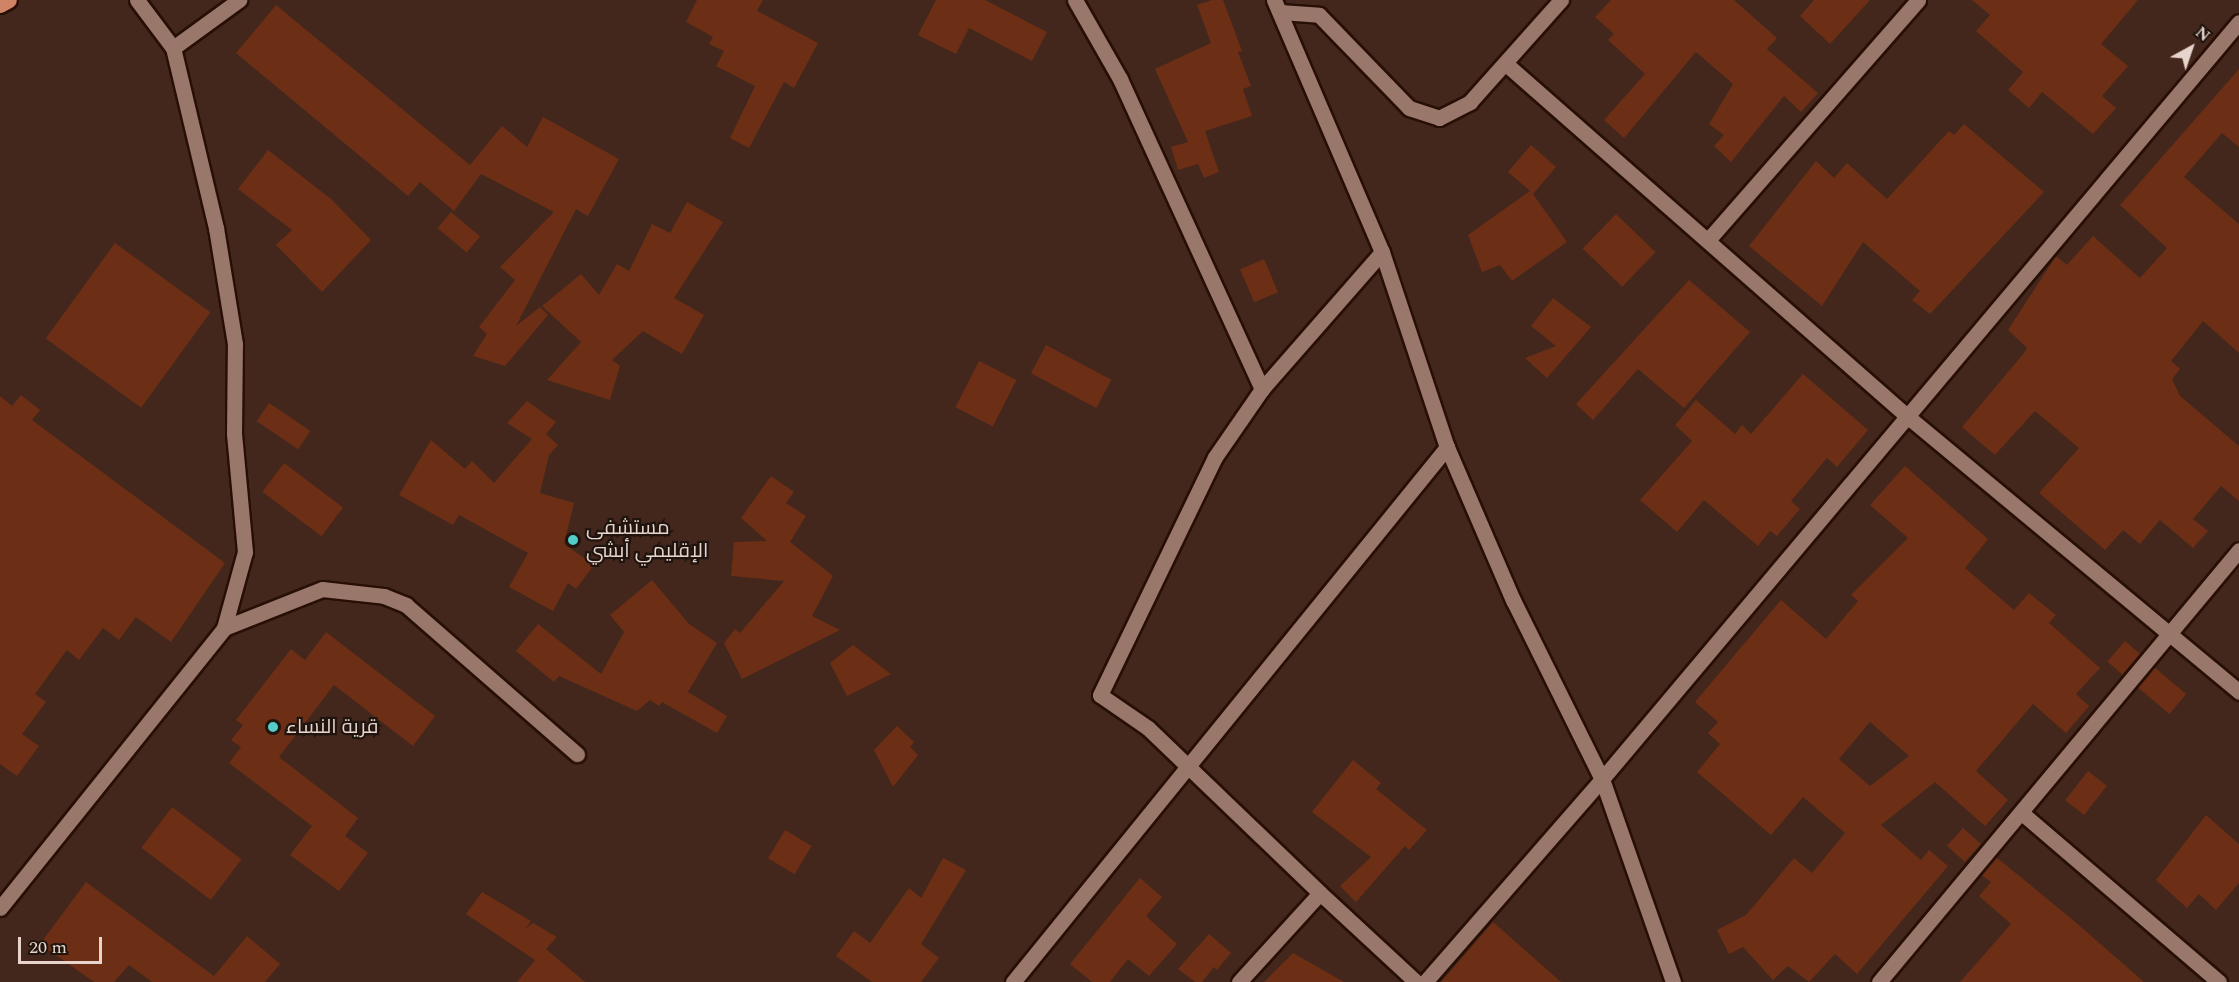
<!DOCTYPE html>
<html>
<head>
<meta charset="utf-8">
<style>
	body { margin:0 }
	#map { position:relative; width:2239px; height:982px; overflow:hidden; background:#43271c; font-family:Spectral,Cairo,serif }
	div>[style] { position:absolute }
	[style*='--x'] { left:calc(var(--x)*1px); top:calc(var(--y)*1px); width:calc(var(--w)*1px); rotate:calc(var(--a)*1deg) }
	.building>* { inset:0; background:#6c2e14; transform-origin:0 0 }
	.roads { filter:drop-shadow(2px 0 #280f06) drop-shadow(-2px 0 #280f06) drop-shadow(0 2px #280f06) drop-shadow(0 -2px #280f06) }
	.minor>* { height:15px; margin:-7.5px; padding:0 7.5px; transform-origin:7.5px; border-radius:7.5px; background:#99786b }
	.major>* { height:15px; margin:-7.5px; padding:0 7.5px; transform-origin:7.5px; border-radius:7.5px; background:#d08365 }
	.dots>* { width:16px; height:16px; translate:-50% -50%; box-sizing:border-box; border:3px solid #20140f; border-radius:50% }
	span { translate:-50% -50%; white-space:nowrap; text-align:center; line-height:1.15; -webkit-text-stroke:4.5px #20140f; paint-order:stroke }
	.poi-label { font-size:20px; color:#e7d4cd }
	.left { translate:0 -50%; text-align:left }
	.north { position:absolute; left:2161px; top:18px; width:60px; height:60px; -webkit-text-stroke:4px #20140f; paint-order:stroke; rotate:40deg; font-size:16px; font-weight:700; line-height:24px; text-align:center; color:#e7d4cd }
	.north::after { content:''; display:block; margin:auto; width:21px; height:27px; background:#e7d4cd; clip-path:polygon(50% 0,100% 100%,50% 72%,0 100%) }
	.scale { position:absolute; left:18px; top:937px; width:84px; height:27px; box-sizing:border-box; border:3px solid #e7d4cd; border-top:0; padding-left:8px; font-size:18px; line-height:21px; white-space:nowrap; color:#e7d4cd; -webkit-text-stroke:4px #20140f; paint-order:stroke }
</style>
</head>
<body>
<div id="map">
	<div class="building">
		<i style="clip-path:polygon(697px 0,763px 0,757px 11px,818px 43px,794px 88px,784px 82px,749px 148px,730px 138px,755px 86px,716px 66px,724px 51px,709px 44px,713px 37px,686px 22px)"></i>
		<i style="clip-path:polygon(936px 0,985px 0,1047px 32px,1032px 61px,969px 28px,956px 54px,918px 35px)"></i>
		<i style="clip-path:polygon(1212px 0,1223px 0,1242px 51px,1238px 52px,1251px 86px,1243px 89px,1252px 116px,1205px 131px,1219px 172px,1204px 178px,1198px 164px,1178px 170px,1171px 147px,1188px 142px,1155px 69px,1211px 43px,1197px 5px)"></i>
		<i style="clip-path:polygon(1611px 0,1734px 0,1777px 38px,1767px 49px,1818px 93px,1801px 112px,1784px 96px,1731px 162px,1714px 146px,1724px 135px,1709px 124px,1733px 84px,1696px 52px,1624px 138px,1604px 120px,1645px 74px,1608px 40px,1614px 34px,1595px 17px)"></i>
		<i style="clip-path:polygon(1814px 0,1870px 0,1830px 44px,1800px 16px)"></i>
		<i style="clip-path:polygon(1972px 0,2138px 0,2101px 44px,2128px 66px,2102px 96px,2116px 108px,2093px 134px,2042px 92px,2029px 108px,2008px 90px,2023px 72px,1976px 31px,1990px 15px)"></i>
		<i style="clip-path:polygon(276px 5px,470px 165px,502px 126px,527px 147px,543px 117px,619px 159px,588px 216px,576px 209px,516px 326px,540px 307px,548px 315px,505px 366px,473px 356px,487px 334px,479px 327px,515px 280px,500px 267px,554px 212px,481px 174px,454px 211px,420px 182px,408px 196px,236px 53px)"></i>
		<i style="clip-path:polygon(2239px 69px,2239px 147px,2222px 133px,2184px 177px,2239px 224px,2239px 353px,2203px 321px,2171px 361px,2180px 369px,2172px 379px,2180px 396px,2239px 446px,2239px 501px,2221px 486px,2193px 519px,2208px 531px,2193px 548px,2160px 520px,2140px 544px,2123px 530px,2105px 550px,2039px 493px,2079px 448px,2035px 411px,1995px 455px,1962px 427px,2024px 353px,2027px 348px,2008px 330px,2056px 256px,2067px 265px,2093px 236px,2140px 278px,2167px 248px,2120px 205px)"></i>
		<i style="clip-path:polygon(1964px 124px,2044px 192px,1930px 314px,1912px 300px,1920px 291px,1863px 242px,1822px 306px,1749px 246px,1816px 161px,1834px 178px,1847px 163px,1887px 199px,1949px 131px,1954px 135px)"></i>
		<i style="clip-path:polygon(1531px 145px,1556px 167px,1533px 194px,1567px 242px,1512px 281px,1500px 265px,1482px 272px,1468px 235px,1530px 191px,1508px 172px)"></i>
		<i style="clip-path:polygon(268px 150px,331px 199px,371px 240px,322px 292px,276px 245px,292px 230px,238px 189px)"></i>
		<i style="clip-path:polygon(687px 202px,723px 222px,674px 298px,704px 315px,682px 354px,643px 331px,612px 360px,620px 366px,610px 400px,547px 380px,581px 342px,542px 306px,581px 274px,599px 295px,617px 264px,629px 271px,652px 224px,670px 233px)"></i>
		<i style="left:451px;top:212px;width:38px;height:21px;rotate:40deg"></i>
		<i style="left:1616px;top:214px;width:55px;height:48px;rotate:44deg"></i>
		<i style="left:115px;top:243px;width:118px;height:118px;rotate:36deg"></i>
		<i style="left:1264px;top:259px;width:36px;height:26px;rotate:67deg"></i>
		<i style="clip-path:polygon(1689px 280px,1750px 332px,1684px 408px,1638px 369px,1593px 420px,1576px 404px)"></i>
		<i style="clip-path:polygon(1553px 298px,1591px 327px,1547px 378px,1525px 358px,1556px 346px,1531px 326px)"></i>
		<i style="left:1046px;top:345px;width:74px;height:32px;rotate:28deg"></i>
		<i style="left:979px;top:361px;width:42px;height:52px;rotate:27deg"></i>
		<i style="clip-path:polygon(1803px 374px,1868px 430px,1837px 467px,1827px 458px,1791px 501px,1800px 509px,1777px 536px,1770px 531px,1758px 546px,1704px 500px,1677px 532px,1640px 500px,1692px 441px,1675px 425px,1696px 400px,1735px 434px,1742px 425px,1751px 434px)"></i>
		<i style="clip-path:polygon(21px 395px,40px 410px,32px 420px,225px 563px,171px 642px,136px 617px,119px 640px,103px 628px,79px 660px,67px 650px,35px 694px,46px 702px,22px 734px,39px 746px,17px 776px,0 764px,0 396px,12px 406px)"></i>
		<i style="clip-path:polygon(527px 401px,556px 422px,546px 434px,558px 445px,549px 455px,540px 493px,574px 503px,564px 544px,594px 565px,576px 589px,568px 583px,553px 611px,509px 587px,528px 553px,459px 515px,453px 525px,399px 495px,431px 440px,465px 469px,472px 461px,494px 483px,532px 439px,507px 423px)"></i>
		<i style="left:269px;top:403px;width:50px;height:22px;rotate:34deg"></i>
		<i style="left:284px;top:463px;width:74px;height:36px;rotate:37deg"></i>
		<i style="clip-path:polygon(evenodd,1905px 466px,1988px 539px,1965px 568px,2014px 610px,2029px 593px,2056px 615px,2049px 623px,2100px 668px,2076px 694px,2089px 706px,2066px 733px,2033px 704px,1976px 771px,2008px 800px,1985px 826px,1935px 782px,1881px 825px,1921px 860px,1929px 850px,1948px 866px,1857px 974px,1835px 954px,1809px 982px,1788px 966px,1773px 980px,1743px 947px,1729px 954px,1717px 930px,1746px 915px,1794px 858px,1812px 873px,1845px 833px,1803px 797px,1771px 835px,1697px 772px,1720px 744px,1708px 733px,1718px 722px,1695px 702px,1781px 600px,1826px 639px,1858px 601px,1851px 595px,1908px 538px,1870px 505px,1905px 466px,1870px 722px,1909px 756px,1870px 786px,1839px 759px,1870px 722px)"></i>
		<i style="clip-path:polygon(771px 476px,794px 492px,786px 503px,806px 516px,790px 542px,833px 576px,812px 616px,840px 630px,742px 679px,724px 643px,735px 629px,740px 633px,784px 581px,731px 576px,734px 542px,767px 541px,741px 518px)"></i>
		<i style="clip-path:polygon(652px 580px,689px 624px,717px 643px,688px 692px,727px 716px,717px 733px,662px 702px,659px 706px,650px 700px,637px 711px,559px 676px,554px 682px,516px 651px,538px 624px,601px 674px,624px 632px,610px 615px)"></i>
		<i style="clip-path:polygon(326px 632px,435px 716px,413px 746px,334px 685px,279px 757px,358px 818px,345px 836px,368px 853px,339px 891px,290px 855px,312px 826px,229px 763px,241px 747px,231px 740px,243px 725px,236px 720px,291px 649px,305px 660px)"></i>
		<i style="left:2125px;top:641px;width:20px;height:27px;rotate:41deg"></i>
		<i style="clip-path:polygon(853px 645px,891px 674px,847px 696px,830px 663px)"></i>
		<i style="left:2154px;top:667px;width:42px;height:26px;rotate:40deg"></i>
		<i style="clip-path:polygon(897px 726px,914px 742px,910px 747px,918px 755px,893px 787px,874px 750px)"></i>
		<i style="clip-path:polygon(1353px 760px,1381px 783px,1376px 789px,1427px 830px,1409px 850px,1405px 846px,1356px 902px,1340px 886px,1371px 857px,1312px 812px)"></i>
		<i style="left:2088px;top:771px;width:24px;height:37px;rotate:38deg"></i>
		<i style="left:172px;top:807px;width:87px;height:51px;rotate:37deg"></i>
		<i style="clip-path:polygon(2206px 815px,2239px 844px,2239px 883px,2216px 910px,2199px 894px,2187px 908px,2156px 880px)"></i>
		<i style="left:1963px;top:828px;width:24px;height:24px;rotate:42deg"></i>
		<i style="left:785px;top:830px;width:31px;height:33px;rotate:31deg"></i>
		<i style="clip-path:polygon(1996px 857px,2073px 920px,2144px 982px,1960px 982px,2011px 924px,1979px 896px,1991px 882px,1981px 875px)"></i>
		<i style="clip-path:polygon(943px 858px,966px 870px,921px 944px,939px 958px,921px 982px,872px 982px,836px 956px,854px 931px,870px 943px,909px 888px,921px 898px)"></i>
		<i style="clip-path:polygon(1140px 878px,1162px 897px,1146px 916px,1177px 944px,1149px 976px,1128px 959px,1110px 982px,1092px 982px,1070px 964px)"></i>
		<i style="clip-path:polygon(86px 882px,214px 976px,247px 936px,280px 964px,265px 982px,152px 982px,129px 965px,114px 982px,94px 982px,40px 944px)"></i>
		<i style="clip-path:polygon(482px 892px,531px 921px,525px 929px,533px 923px,557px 937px,546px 949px,585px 982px,517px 982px,535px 960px,466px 914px)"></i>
		<i style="clip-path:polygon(1493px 922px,1561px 982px,1441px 982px)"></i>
		<i style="clip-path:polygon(1209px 934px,1231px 953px,1217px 970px,1214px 967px,1202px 982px,1195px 982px,1178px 969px)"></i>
		<i style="clip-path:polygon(1293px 953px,1344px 982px,1264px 982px)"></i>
	</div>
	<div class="roads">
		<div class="minor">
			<i style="--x:137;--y:0;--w:60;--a:53.1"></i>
			<i style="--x:173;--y:48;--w:82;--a:-36"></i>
			<i style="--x:1075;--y:0;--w:91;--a:60.3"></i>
			<i style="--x:1120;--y:79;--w:341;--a:65.4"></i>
			<i style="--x:1274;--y:0;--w:274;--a:66.8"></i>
			<i style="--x:1382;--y:252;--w:206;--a:71.6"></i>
			<i style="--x:1447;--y:447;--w:167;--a:66.7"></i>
			<i style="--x:1513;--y:600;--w:200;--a:63.6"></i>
			<i style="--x:1602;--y:779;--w:215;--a:70.7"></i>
			<i style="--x:1280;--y:12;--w:39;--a:4"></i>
			<i style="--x:1319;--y:15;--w:129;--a:45.9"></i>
			<i style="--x:1409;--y:108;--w:32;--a:18"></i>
			<i style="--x:1439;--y:118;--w:35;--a:-27"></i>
			<i style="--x:1470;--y:102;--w:137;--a:-48.3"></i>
			<i style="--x:1506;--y:64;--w:534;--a:41.28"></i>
			<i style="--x:1907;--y:416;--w:432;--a:39.7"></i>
			<i style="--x:1708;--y:240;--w:319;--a:-48.8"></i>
			<i style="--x:224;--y:628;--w:105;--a:-21.7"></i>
			<i style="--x:322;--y:589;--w:62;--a:6.4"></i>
			<i style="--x:384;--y:596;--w:24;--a:22"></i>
			<i style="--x:406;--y:605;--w:227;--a:41.1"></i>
			<i style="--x:2023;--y:814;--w:258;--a:40.6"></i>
			<i style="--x:1320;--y:893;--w:131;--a:42.8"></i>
			<i style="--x:0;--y:908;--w:359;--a:-51.3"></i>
			<i style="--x:224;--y:628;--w:79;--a:-74.6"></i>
			<i style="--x:245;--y:552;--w:119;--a:-95.3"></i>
			<i style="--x:234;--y:434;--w:90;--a:-89.4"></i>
			<i style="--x:235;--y:344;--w:118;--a:-99.3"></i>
			<i style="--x:216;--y:228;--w:185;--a:-103.4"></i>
			<i style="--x:1013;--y:982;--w:689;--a:-50.95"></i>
			<i style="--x:1239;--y:982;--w:120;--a:-47.7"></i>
			<i style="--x:1320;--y:893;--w:238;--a:-136.2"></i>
			<i style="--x:1148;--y:728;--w:58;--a:-145.5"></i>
			<i style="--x:1100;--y:695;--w:264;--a:-64.2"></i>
			<i style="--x:1215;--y:457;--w:83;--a:-55.3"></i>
			<i style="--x:1262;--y:389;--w:182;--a:-48.8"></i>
			<i style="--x:1425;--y:982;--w:269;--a:-48.9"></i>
			<i style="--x:1602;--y:779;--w:989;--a:-49.92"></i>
			<i style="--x:1879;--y:982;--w:562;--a:-50.19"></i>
		</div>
		<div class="major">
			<i style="--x:0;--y:5;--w:10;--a:-29"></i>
		</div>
	</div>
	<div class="dots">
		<i style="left:573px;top:540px;background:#54cdc8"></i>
		<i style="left:273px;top:727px;background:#54cdc8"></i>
	</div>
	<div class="poi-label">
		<span class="left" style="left:586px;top:540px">مستشفى<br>الإقليمي أبشي</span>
		<span class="left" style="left:286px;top:727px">قرية النساء</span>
	</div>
	<div class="north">N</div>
	<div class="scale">20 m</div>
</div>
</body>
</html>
